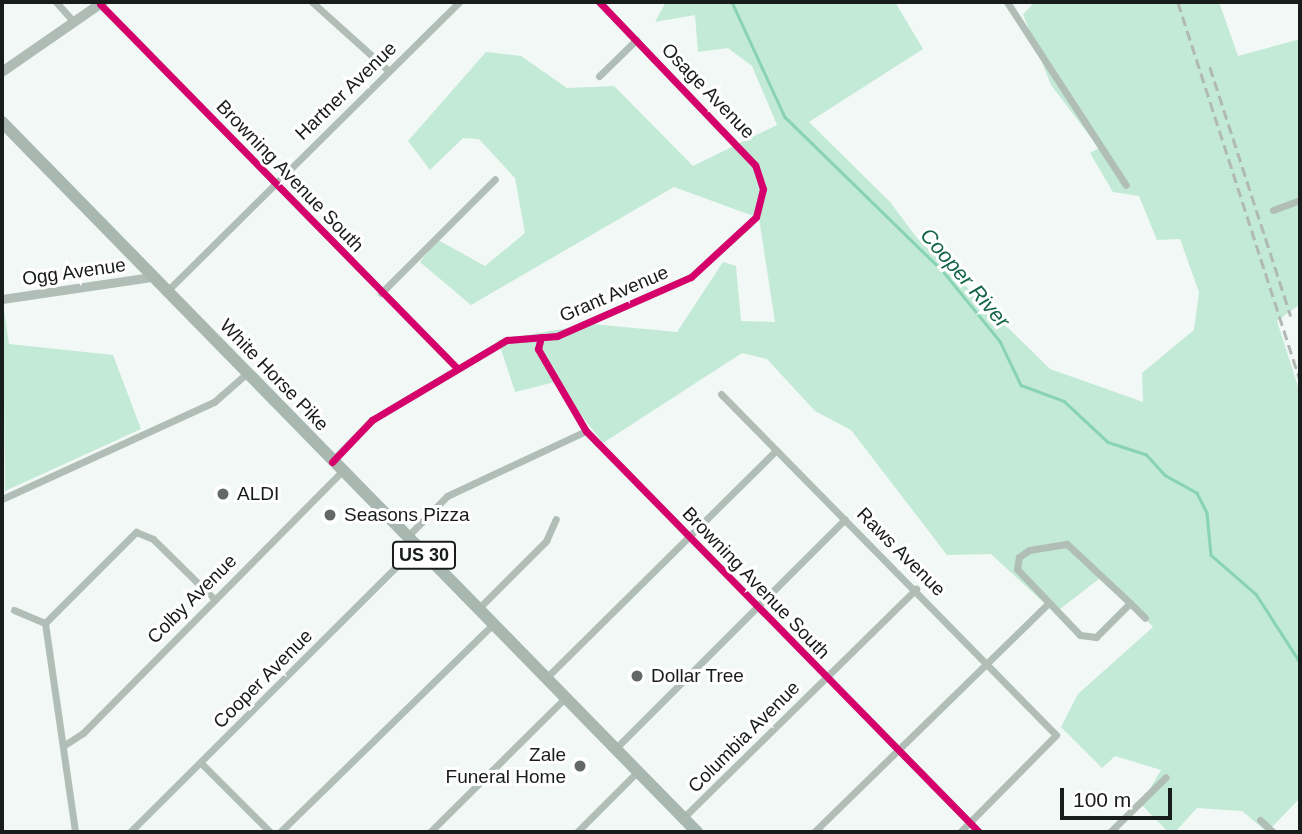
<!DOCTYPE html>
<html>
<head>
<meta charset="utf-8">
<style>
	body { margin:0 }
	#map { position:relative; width:1302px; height:834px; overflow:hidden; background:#f2f8f5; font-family:Helvetica,sans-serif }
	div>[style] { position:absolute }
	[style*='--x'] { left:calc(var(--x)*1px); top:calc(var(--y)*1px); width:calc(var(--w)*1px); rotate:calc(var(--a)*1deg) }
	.green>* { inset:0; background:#c2ead6 }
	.stream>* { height:2.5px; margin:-1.25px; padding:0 1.25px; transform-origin:1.25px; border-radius:1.25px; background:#88d3b2 }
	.minor>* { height:7px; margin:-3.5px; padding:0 3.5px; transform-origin:3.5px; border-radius:3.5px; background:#b1beb7 }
	.tertiary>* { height:9px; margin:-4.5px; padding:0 4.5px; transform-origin:4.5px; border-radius:4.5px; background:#b1beb7 }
	.secondary>* { height:10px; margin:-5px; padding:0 5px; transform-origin:5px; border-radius:5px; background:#aebcb5 }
	.trunk>* { height:12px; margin:-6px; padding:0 6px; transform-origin:6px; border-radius:6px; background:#a8b7b0 }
	.rail>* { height:2.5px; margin-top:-1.25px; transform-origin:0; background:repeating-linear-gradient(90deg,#b1b9b5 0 10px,transparent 0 15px) }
	.cycleway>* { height:7px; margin:-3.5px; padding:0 3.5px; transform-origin:3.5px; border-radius:3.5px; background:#d6006c }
	.dots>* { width:19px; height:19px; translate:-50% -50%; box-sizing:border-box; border:4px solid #fff; border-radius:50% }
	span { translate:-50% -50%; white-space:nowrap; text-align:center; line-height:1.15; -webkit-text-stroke:6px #fff; paint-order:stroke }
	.shield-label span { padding:2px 5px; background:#fff; border:2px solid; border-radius:5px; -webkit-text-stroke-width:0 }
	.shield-label { font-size:18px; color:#181c1a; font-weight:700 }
	.street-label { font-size:19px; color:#181c1a }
	.poi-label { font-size:19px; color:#181c1a }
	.left { translate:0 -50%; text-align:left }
	.right { translate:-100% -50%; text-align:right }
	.water-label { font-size:21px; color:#146446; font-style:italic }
	.frame { position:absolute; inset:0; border:4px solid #181c1a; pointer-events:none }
	.scale { position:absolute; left:1060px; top:788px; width:112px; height:32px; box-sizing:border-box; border:4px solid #181c1a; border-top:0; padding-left:9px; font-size:21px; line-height:24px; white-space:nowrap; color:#181c1a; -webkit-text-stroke:5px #fff; paint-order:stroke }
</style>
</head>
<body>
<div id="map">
	<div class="green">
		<i style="clip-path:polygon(666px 2px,895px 2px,923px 49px,809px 122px,890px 202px,917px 238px,1050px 369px,1143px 402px,1142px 373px,1194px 330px,1199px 292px,1180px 239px,1157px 240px,1139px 196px,1113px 192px,1090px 153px,1099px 148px,1051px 85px,1023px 14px,1035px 2px,1219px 2px,1238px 56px,1300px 39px,1300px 304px,1277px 321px,1300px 393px,1300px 798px,1267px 832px,1242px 811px,1197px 808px,1175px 832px,1168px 832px,1141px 804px,1161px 770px,1115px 756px,1102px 768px,1061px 727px,1078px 694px,1153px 627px,1104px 575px,1055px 613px,991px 554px,947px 555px,851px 430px,815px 411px,767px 359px,742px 353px,603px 443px,555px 382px,515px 392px,498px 340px,592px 324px,677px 332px,723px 262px,736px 266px,741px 321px,775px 322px,759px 218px,674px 187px,471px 305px,420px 262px,438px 240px,485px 266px,525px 233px,515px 178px,479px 139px,463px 138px,430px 170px,408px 141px,486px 52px,521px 56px,567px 88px,614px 86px,693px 166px,777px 125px,752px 66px,728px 48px,698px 52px,695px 15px,655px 22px)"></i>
		<i style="clip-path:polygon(3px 303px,9px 344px,113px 355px,141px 429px,5px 491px)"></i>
	</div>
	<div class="stream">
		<i style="--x:732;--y:2;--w:127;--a:65.3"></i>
		<i style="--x:785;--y:117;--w:219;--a:44.3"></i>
		<i style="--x:942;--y:270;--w:92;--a:50.8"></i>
		<i style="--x:1000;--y:341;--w:49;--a:64.5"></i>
		<i style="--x:1021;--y:385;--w:46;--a:20.4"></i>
		<i style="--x:1064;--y:401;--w:60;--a:43"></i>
		<i style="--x:1108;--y:442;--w:40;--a:18"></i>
		<i style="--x:1146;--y:454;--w:28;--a:48"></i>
		<i style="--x:1165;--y:475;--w:37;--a:29"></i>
		<i style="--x:1197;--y:493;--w:22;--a:63"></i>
		<i style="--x:1207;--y:513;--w:42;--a:84.6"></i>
		<i style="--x:1211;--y:555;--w:60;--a:40.9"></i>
		<i style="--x:1256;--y:594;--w:81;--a:57.1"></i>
	</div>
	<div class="minor">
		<i style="--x:56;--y:2;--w:27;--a:48"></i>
		<i style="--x:312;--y:2;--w:103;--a:41.9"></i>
		<i style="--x:1007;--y:2;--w:218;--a:57"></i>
		<i style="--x:100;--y:4;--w:510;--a:45.56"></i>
		<i style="--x:599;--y:76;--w:52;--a:-44.2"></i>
		<i style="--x:1273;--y:210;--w:29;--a:-20"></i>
		<i style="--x:166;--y:292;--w:412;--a:-44.7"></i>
		<i style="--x:381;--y:293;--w:161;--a:-45"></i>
		<i style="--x:541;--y:337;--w:12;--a:104"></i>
		<i style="--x:538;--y:349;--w:95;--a:59.7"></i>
		<i style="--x:586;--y:431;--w:561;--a:45.58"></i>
		<i style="--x:721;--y:394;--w:478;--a:45.5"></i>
		<i style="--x:1056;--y:735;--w:136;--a:134.7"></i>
		<i style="--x:332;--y:461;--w:57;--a:-45.7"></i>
		<i style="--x:372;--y:420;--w:157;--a:-30.7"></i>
		<i style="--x:507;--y:340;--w:50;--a:-4.6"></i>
		<i style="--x:557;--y:336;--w:146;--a:-23.8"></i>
		<i style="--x:691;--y:277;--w:88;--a:-42.7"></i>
		<i style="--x:756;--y:217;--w:29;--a:-76"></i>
		<i style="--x:763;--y:189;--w:25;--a:-108"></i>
		<i style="--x:755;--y:165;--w:226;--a:-133.7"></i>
		<i style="--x:2;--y:499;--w:233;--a:-24.6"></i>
		<i style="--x:214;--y:402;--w:43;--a:-41.2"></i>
		<i style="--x:407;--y:537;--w:57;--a:-45.7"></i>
		<i style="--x:447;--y:496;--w:153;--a:-25.1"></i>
		<i style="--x:1067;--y:544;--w:86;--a:43.1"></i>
		<i style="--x:1130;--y:603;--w:48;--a:135"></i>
		<i style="--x:1096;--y:637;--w:16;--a:-173"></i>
		<i style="--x:1080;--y:635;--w:91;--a:-133.7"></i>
		<i style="--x:1017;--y:569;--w:12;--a:-81"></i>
		<i style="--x:1019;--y:557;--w:12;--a:-35"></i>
		<i style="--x:1029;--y:550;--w:38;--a:-9"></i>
		<i style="--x:1130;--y:603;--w:21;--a:45"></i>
		<i style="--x:14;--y:610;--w:34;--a:23"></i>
		<i style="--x:477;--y:610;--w:98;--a:-45"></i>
		<i style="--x:546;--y:541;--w:24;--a:-66"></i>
		<i style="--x:45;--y:623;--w:129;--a:-45"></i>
		<i style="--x:136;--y:532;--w:18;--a:22"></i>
		<i style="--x:153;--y:539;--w:86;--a:44.5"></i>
		<i style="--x:45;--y:623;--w:211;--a:81.8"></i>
		<i style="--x:546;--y:678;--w:324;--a:-44.7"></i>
		<i style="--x:63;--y:746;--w:24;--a:-33"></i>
		<i style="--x:83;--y:733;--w:367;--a:-45.3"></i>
		<i style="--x:615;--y:749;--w:325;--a:-45"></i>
		<i style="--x:201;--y:763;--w:98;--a:45"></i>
		<i style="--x:683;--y:818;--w:327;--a:-44.5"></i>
		<i style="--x:1260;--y:820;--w:18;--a:43"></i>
		<i style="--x:130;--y:832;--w:404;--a:-44.9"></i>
		<i style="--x:280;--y:832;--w:296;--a:-44.3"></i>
		<i style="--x:430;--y:832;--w:190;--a:-44.8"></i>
		<i style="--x:577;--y:832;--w:85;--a:-45"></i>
		<i style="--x:814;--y:832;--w:327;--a:-44.3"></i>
		<i style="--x:1110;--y:832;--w:78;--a:-44.5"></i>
	</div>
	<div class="tertiary">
		<i style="--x:2;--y:299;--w:151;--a:-8.4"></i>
	</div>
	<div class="secondary">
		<i style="--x:2;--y:72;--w:123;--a:-34.7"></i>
	</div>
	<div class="trunk">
		<i style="--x:2;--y:122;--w:994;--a:45.61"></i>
	</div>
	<div class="rail">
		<i style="--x:1178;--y:2;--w:396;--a:72.1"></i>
		<i style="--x:1210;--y:67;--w:262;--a:72"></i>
	</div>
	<div class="cycleway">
		<i style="--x:100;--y:4;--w:510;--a:45.56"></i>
		<i style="--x:541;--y:337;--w:12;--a:104"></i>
		<i style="--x:538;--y:349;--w:95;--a:59.7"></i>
		<i style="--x:586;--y:431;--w:561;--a:45.58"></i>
		<i style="--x:332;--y:462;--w:58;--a:-46.4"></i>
		<i style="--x:372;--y:420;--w:157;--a:-30.7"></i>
		<i style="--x:507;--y:340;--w:50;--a:-4.6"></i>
		<i style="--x:557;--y:336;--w:146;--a:-23.8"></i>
		<i style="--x:691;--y:277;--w:88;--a:-42.7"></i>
		<i style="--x:756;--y:217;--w:29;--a:-76"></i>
		<i style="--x:763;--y:189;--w:25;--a:-108"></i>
		<i style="--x:755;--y:165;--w:226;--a:-133.7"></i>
	</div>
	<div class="dots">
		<i style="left:223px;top:494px;background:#646967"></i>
		<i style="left:330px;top:515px;background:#646967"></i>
		<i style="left:637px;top:676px;background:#646967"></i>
		<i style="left:580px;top:766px;background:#646967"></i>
	</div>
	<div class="shield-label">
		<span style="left:424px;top:555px">US 30</span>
	</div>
	<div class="street-label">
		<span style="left:346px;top:91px;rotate:-44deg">Hartner Avenue</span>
		<span style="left:708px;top:91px;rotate:46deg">Osage Avenue</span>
		<span style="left:290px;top:176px;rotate:46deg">Browning Avenue South</span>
		<span style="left:74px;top:272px;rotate:-8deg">Ogg Avenue</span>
		<span style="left:614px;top:294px;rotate:-23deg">Grant Avenue</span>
		<span style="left:274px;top:375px;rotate:46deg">White Horse Pike</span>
		<span style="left:901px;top:552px;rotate:45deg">Raws Avenue</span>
		<span style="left:756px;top:583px;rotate:46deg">Browning Avenue South</span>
		<span style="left:192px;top:599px;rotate:-45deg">Colby Avenue</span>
		<span style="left:263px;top:679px;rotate:-45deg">Cooper Avenue</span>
		<span style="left:744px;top:737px;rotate:-45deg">Columbia Avenue</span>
	</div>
	<div class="poi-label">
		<span class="left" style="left:237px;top:494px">ALDI</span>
		<span class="left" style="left:344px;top:515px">Seasons Pizza</span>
		<span class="left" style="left:651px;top:676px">Dollar Tree</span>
		<span class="right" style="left:566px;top:766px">Zale<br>Funeral Home</span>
	</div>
	<div class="water-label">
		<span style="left:965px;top:278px;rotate:49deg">Cooper River</span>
	</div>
	<div class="frame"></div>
	<div class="scale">100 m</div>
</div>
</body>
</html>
